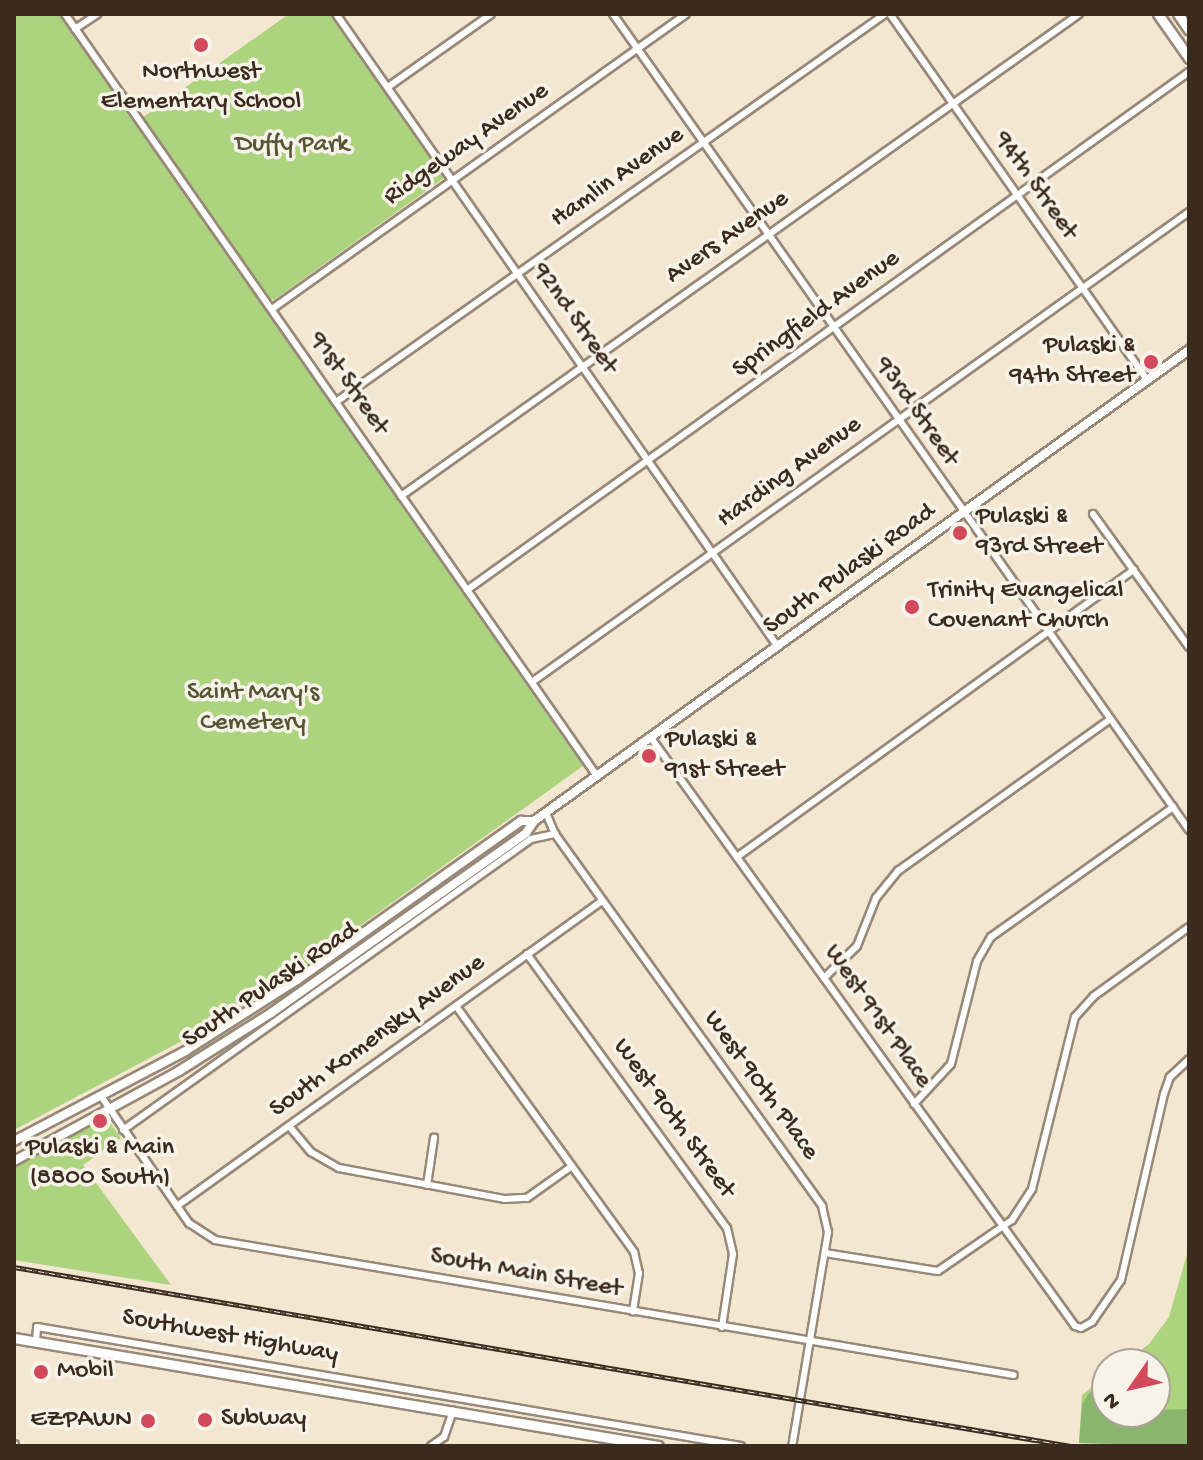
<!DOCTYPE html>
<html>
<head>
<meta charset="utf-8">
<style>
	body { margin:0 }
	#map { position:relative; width:1203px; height:1460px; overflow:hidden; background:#f4e7d1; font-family:"Gochi Hand",sans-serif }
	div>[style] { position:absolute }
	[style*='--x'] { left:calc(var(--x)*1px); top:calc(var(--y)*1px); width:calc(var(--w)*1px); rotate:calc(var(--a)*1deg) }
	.green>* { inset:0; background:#acd37e }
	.forest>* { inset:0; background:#89b56d }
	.roads { filter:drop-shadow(2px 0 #988878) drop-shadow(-2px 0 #988878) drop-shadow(0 2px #988878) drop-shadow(0 -2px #988878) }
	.minor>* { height:6px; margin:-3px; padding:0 3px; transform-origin:3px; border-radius:3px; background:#fff }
	.secondary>* { height:8px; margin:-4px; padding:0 4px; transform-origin:4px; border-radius:4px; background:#fff }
	.primary>* { height:9px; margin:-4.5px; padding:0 4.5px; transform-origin:4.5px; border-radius:4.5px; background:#fff }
	.rail>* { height:5px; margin-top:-2.5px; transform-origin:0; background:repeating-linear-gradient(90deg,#f7f3e8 0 6px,#3b2a1e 0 12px); box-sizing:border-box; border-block:2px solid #3b2a1e }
	.dots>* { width:22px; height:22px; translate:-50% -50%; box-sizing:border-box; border:4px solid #f7f3e8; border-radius:50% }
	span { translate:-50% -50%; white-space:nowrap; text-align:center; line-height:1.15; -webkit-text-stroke:7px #f7f3e8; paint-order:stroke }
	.poi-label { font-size:26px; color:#3b2a1e }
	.right { translate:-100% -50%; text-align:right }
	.left { translate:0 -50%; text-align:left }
	.street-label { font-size:26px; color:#3b2a1e }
	.park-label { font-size:26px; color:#575436 }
	.frame { position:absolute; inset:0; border:16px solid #3b2a1e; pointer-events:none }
	.north { position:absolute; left:1091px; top:1348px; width:80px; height:80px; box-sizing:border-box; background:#f7f3e8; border:2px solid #aca397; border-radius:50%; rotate:236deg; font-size:22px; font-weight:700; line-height:32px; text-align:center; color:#3b2a1e }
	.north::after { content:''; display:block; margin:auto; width:28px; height:36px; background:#d1495b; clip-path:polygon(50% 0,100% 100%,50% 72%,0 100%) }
</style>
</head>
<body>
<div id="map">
	<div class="green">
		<i style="clip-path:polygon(14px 14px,59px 14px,583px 766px,283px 981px,210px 1026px,14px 1130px)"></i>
		<i style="clip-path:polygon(289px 14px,330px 14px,444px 178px,274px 300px,268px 298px,142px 118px)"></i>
		<i style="clip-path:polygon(106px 1117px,121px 1138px,83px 1165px,171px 1285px,14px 1260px,14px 1168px)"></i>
		<i style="clip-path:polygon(1189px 1247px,1189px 1446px,1079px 1443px,1082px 1395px,1107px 1376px,1107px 1412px,1155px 1412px,1155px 1364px,1122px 1364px,1149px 1344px,1169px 1317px)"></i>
	</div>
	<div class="forest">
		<i style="clip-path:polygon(1107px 1384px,1107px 1412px,1189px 1409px,1189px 1446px,1079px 1443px,1082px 1405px,1089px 1393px)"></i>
	</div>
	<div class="roads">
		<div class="minor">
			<i style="--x:65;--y:14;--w:929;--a:55.08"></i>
			<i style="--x:336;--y:14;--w:772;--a:55.07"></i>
			<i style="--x:613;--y:14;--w:999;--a:54.78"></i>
			<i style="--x:890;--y:14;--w:447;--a:54.9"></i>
			<i style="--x:75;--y:29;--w:27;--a:-34"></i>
			<i style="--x:388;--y:87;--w:126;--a:-35.3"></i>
			<i style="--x:272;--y:309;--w:508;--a:-35.47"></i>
			<i style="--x:336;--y:402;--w:672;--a:-35.25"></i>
			<i style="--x:401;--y:496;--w:832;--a:-35.41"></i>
			<i style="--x:1093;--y:514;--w:164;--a:54.2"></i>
			<i style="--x:467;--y:590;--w:889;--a:-35.66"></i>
			<i style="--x:532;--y:682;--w:808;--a:-35.58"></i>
			<i style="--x:651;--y:738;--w:725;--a:54.21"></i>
			<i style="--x:1075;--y:1326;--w:6;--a:18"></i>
			<i style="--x:1081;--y:1328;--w:13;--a:-29"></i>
			<i style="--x:1092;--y:1322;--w:51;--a:-55.4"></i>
			<i style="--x:1121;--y:1280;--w:191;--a:-77"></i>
			<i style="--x:1164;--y:1094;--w:18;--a:-71"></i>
			<i style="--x:1170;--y:1077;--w:26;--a:-43"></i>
			<i style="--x:546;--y:813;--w:23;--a:67"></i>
			<i style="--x:555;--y:834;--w:458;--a:54.3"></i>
			<i style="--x:822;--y:1206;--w:27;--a:77"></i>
			<i style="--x:828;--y:1232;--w:217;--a:99.5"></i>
			<i style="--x:737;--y:857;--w:490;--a:-35.9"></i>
			<i style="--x:527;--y:954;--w:339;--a:53.9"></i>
			<i style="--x:727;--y:1228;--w:27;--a:77"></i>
			<i style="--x:733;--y:1254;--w:74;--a:98.6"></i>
			<i style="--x:824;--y:978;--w:46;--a:-44.1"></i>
			<i style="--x:857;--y:946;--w:52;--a:-68.4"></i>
			<i style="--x:876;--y:898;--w:35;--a:-51"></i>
			<i style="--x:898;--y:871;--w:261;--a:-35.6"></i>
			<i style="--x:456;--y:1006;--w:304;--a:54.1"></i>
			<i style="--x:634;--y:1252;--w:22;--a:77"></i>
			<i style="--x:639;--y:1273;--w:39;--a:99"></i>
			<i style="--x:101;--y:1096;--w:155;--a:55.3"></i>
			<i style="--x:189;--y:1223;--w:31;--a:33"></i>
			<i style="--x:215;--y:1240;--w:810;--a:9.59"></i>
			<i style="--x:914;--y:1104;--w:54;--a:-47.2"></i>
			<i style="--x:951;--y:1064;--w:106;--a:-75.8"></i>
			<i style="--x:977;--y:961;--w:28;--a:-60"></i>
			<i style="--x:991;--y:937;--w:224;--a:-35.5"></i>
			<i style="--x:289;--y:1126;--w:34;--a:50"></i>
			<i style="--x:311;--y:1152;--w:32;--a:30"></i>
			<i style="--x:339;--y:1168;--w:169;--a:10.6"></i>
			<i style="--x:505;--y:1199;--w:22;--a:-3"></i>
			<i style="--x:527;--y:1198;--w:55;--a:-35.4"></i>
			<i style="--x:123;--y:1130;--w:501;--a:-35.5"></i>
			<i style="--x:531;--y:839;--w:25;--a:-12"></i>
			<i style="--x:427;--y:1185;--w:48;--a:-81.5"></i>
			<i style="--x:177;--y:1206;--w:523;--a:-35.67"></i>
			<i style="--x:825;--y:1253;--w:114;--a:9.1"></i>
			<i style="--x:938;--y:1271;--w:90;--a:-34.6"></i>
			<i style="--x:1012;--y:1220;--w:37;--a:-57"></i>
			<i style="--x:1032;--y:1189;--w:177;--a:-76"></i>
			<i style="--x:1075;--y:1017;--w:28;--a:-48"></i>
			<i style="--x:1094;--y:996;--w:117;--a:-36"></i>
			<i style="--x:36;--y:1342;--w:15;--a:-86"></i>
			<i style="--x:37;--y:1327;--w:714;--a:9.59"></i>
			<i style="--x:431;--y:1446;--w:16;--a:-35"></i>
			<i style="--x:444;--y:1437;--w:28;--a:-71"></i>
		</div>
		<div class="secondary">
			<i style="--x:14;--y:1141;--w:195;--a:-27.7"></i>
			<i style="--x:187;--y:1050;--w:130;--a:-32.5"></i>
			<i style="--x:297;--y:980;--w:275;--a:-35.4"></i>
			<i style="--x:521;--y:821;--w:13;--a:0"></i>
			<i style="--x:14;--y:1161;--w:188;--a:-28.6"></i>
			<i style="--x:179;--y:1071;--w:109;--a:-32.2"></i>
			<i style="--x:271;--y:1013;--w:312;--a:-35.2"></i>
			<i style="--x:526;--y:833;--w:14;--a:-56"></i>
			<i style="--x:534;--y:821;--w:807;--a:-35.72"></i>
			<i style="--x:14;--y:1445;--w:1;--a:90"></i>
		</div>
		<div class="primary">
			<i style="--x:1158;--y:14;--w:54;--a:54.8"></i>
			<i style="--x:1178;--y:14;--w:19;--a:55"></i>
			<i style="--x:14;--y:1338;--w:653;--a:9.52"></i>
		</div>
	</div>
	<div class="rail">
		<i style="--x:14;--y:1267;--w:1072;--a:9.61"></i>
	</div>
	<div class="dots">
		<i style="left:201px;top:45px;background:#d1495b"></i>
		<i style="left:1151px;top:362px;background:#d1495b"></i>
		<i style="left:960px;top:533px;background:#d1495b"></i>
		<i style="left:912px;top:607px;background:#d1495b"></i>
		<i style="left:649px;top:756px;background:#d1495b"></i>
		<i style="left:100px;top:1121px;background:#d1495b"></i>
		<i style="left:41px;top:1372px;background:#d1495b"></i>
		<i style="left:205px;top:1420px;background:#d1495b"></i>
		<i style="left:148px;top:1421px;background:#d1495b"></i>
	</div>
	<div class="poi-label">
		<span style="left:201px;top:88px">Northwest<br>Elementary School</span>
		<span class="right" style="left:1135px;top:362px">Pulaski &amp;<br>94th Street</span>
		<span class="left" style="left:976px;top:533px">Pulaski &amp;<br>93rd Street</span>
		<span class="left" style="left:928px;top:607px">Trinity Evangelical<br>Covenant Church</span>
		<span class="left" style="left:665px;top:756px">Pulaski &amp;<br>91st Street</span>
		<span style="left:100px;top:1164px">Pulaski &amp; Main<br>(8800 South)</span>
		<span class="left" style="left:57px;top:1372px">Mobil</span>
		<span class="left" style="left:221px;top:1420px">Subway</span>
		<span class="right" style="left:132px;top:1421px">EZPAWN</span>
	</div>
	<div class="street-label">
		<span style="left:467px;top:145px;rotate:-35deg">Ridgeway Avenue</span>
		<span style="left:618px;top:178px;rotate:-35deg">Hamlin Avenue</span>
		<span style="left:1035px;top:186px;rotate:55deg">94th Street</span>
		<span style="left:728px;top:238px;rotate:-35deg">Avers Avenue</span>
		<span style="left:817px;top:315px;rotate:-36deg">Springfield Avenue</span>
		<span style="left:574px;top:319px;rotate:55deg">92nd Street</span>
		<span style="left:348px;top:384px;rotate:55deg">91st Street</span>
		<span style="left:916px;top:412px;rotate:55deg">93rd Street</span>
		<span style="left:790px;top:473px;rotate:-36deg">Harding Avenue</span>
		<span style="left:850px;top:570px;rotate:-36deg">South Pulaski Road</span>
		<span style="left:271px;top:986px;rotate:-34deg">South Pulaski Road</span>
		<span style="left:877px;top:1017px;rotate:55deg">West 91st Place</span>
		<span style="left:378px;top:1037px;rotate:-36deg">South Komensky Avenue</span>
		<span style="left:760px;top:1086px;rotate:54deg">West 90th Place</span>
		<span style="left:673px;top:1119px;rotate:54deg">West 90th Street</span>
		<span style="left:526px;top:1274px;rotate:10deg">South Main Street</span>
		<span style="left:230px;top:1337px;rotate:10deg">Southwest Highway</span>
	</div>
	<div class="park-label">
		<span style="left:292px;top:146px">Duffy Park</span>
		<span style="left:253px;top:709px">Saint Mary's<br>Cemetery</span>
	</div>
	<div class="frame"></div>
	<div class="north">N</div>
</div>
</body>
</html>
